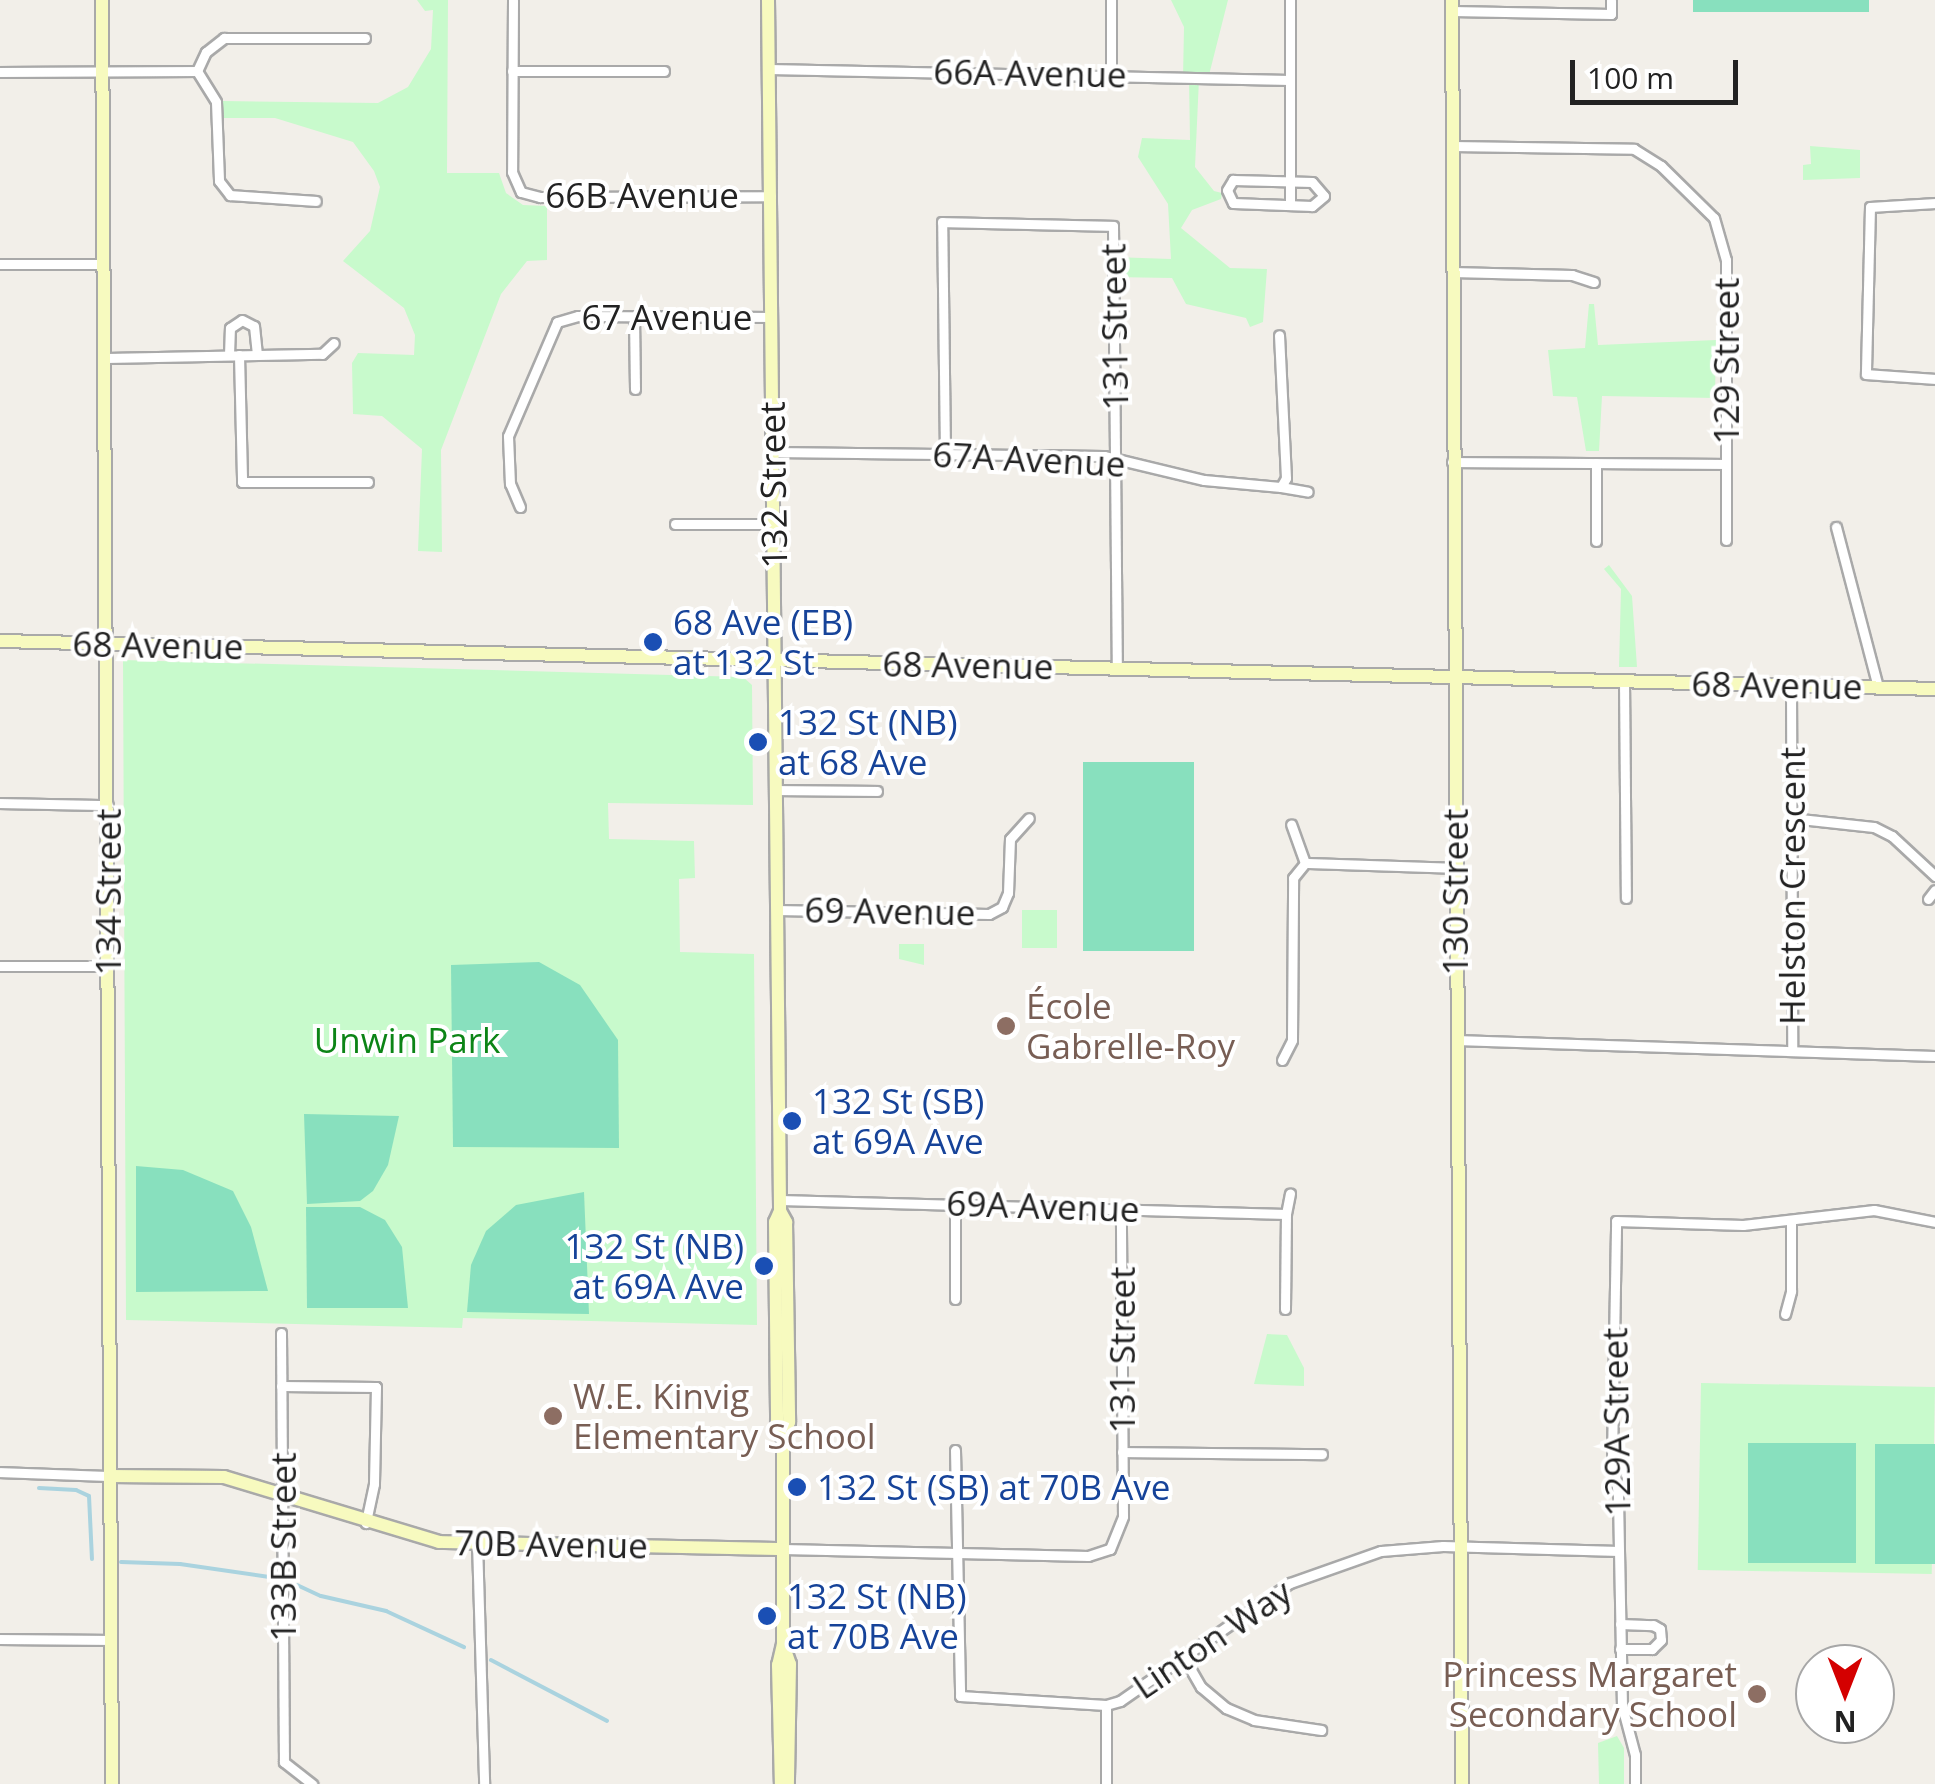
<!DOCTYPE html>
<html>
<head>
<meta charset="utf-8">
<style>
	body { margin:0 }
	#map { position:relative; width:1935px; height:1784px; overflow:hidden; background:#f2efe9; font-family:"Open Sans",sans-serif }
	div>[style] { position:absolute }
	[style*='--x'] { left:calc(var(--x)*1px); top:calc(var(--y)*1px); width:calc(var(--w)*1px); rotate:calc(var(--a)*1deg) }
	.park>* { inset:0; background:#c8facc; transform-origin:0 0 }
	.pitch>* { inset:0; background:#88e0be; transform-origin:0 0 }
	.stream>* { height:4px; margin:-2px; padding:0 2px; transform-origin:2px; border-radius:2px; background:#aad3df }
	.roads { filter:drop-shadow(2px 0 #a9a9a9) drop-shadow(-2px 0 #a9a9a9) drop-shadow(0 2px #a9a9a9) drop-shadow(0 -2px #a9a9a9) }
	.street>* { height:9px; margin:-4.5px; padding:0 4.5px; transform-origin:4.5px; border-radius:4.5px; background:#fff }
	.secondary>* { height:12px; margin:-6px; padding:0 6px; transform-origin:6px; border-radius:6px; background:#f7fabf }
	.dots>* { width:28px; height:28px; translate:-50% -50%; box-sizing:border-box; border:5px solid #fff; border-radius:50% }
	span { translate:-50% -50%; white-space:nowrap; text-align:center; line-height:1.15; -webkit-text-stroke:8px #fff; paint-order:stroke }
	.street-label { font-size:35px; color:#222 }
	.transit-label { font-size:35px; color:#164399 }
	.left { translate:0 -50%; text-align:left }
	.right { translate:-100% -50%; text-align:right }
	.education-label { font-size:35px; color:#785e54 }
	.park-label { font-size:35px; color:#0c8416 }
	.north { position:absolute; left:1795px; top:1644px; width:100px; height:100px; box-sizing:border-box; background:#fff; border:2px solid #a7a7a7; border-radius:50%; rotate:180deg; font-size:28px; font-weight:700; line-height:40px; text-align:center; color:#222 }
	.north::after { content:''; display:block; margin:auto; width:35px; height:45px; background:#d40000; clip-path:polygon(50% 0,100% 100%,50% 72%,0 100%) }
	.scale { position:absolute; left:1570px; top:60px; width:168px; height:45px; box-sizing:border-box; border:5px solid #222; border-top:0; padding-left:12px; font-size:30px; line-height:35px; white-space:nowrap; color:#222; -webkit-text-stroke:8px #fff; paint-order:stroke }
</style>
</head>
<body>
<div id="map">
	<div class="park">
		<i style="clip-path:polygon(417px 0,448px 0,447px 173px,499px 173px,506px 193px,523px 205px,547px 206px,547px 260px,527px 261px,501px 294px,441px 450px,442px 552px,418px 551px,422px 449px,382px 416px,353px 414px,352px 363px,358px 353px,414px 355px,415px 335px,404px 308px,343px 261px,370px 231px,380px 187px,374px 171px,353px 142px,275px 118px,223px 118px,223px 101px,378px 103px,408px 87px,431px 49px,433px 10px,425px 11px)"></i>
		<i style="clip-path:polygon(1171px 0,1228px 0,1208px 79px,1199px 79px,1195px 167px,1214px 191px,1222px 193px,1221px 199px,1192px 210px,1181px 228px,1230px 268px,1267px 269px,1263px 322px,1250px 327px,1246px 318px,1186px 304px,1172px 278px,1113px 277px,1113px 257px,1171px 259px,1168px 204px,1138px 157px,1142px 138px,1190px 140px,1189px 79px,1183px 78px,1184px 27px)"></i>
		<i style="clip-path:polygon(1810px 146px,1860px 150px,1860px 178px,1803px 180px,1803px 165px,1811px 164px)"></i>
		<i style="clip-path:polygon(1589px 304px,1594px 304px,1598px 345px,1716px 340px,1715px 398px,1602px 396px,1599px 451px,1586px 451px,1577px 397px,1553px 396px,1548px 350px,1585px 348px)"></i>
		<i style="clip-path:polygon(1609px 565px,1632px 596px,1637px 667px,1619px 667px,1621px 589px,1604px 569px)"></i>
		<i style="clip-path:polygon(123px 660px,743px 677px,752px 685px,753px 805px,608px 803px,609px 839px,694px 841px,695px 878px,679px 879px,680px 952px,754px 954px,757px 1325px,463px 1318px,462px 1328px,126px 1320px)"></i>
		<i style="left:1022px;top:910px;width:35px;height:38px"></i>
		<i style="clip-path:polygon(899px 944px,924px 944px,924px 965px,899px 959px)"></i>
		<i style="clip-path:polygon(1267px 1334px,1287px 1335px,1304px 1368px,1304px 1386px,1254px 1384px)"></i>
		<i style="left:1701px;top:1383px;width:234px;height:187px;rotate:1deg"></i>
		<i style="clip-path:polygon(1617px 1736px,1624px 1748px,1624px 1784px,1599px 1784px,1598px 1743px)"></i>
	</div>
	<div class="pitch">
		<i style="left:1693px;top:0;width:176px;height:12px"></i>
		<i style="left:1083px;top:762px;width:111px;height:189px"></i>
		<i style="clip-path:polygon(539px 962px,580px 985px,618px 1040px,619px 1148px,453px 1147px,451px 965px)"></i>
		<i style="clip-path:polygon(304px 1114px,399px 1116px,388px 1165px,373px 1191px,360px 1201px,307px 1204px)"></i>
		<i style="clip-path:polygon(136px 1166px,183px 1170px,233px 1191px,251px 1227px,268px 1291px,136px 1292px)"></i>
		<i style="clip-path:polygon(584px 1192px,589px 1314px,467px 1312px,471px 1265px,486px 1231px,516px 1205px)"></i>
		<i style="clip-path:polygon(306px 1207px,360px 1207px,385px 1220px,402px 1247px,408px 1308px,307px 1308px)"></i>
		<i style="left:1856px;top:1443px;width:120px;height:108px;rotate:90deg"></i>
		<i style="left:1875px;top:1444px;width:60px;height:120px"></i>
	</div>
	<div class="stream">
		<i style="--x:39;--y:1488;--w:37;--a:3"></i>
		<i style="--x:76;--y:1490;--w:14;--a:25"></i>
		<i style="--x:89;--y:1496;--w:63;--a:87.3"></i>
		<i style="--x:121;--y:1562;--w:59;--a:1.9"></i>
		<i style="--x:180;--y:1564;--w:97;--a:8.3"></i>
		<i style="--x:297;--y:1585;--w:26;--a:25"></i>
		<i style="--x:321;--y:1596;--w:67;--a:13"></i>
		<i style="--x:386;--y:1611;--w:86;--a:24.8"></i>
		<i style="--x:491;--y:1660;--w:131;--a:27.7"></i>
	</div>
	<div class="roads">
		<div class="street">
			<i style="--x:513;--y:0;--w:172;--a:90.3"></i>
			<i style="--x:512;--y:172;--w:22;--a:66"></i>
			<i style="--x:521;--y:192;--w:20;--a:15"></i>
			<i style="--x:540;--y:197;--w:231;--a:-0.2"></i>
			<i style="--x:1452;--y:11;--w:159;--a:1.1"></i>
			<i style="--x:1611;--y:14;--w:14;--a:-90"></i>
			<i style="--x:769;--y:69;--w:521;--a:1.21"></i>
			<i style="--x:197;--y:71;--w:36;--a:58"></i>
			<i style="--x:216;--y:102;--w:79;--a:87.8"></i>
			<i style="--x:219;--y:181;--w:18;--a:52"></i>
			<i style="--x:230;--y:195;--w:86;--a:4"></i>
			<i style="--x:197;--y:71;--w:21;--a:-65"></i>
			<i style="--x:206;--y:52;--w:23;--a:-38"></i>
			<i style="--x:224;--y:38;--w:141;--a:0"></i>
			<i style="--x:512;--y:71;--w:152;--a:0"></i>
			<i style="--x:0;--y:72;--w:197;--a:-0.3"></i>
			<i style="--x:1111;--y:75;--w:75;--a:-90"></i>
			<i style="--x:1452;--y:146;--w:182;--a:0.9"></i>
			<i style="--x:1634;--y:149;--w:32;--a:32"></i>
			<i style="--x:1661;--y:166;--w:74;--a:44.5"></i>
			<i style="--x:1714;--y:218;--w:44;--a:74.1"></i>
			<i style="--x:1726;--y:260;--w:280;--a:90"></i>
			<i style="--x:1233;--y:180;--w:79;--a:1.5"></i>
			<i style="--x:1312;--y:182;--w:18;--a:49"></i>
			<i style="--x:1324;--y:196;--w:16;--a:140"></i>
			<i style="--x:1312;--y:206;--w:79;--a:-177.8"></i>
			<i style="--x:1233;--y:203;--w:14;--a:-115"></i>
			<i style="--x:1227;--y:190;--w:12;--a:-59"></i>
			<i style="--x:1935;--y:203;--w:65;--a:176.5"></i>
			<i style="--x:1870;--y:207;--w:167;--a:91.4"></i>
			<i style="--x:1866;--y:374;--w:69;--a:4.1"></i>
			<i style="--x:1290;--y:205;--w:205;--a:-90"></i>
			<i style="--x:0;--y:264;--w:104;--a:0"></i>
			<i style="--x:1452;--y:272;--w:120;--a:1.4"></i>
			<i style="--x:1572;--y:275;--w:23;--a:18"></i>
			<i style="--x:634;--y:317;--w:72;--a:89.2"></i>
			<i style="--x:229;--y:355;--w:27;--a:-88"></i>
			<i style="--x:230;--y:328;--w:14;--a:-34"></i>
			<i style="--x:242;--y:320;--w:13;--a:27"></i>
			<i style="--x:254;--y:326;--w:28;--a:84"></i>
			<i style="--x:239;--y:355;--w:127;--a:88.6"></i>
			<i style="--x:242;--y:482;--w:126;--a:0"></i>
			<i style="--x:106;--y:358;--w:216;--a:-1.1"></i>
			<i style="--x:322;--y:354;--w:16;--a:-43"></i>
			<i style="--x:774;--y:452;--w:330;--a:0.7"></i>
			<i style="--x:1104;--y:456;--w:103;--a:13.5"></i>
			<i style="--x:1204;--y:480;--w:77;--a:5.2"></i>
			<i style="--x:1281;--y:487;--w:10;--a:-61"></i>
			<i style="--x:1286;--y:478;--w:143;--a:-92.8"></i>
			<i style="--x:945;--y:453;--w:231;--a:-90.7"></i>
			<i style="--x:942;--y:222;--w:171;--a:1.3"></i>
			<i style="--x:1113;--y:226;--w:442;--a:89.5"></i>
			<i style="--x:1452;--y:462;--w:273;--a:0.4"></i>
			<i style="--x:1596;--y:463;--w:78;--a:90"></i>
			<i style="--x:1281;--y:487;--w:27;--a:10"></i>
			<i style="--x:520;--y:507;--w:25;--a:-113"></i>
			<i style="--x:510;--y:484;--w:48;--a:-92.4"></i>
			<i style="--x:508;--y:436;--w:124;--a:-66.7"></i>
			<i style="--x:557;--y:322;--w:22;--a:-16"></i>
			<i style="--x:578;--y:316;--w:193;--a:0.3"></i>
			<i style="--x:675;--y:524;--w:99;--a:0"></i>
			<i style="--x:1836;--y:527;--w:165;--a:75.3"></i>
			<i style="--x:1624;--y:681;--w:217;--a:89.5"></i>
			<i style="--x:1791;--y:685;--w:365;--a:89.8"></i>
			<i style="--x:775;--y:790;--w:102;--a:0.6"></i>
			<i style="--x:0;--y:803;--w:108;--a:1.1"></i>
			<i style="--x:1791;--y:818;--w:83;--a:6.2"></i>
			<i style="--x:1874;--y:827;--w:20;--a:27"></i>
			<i style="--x:1892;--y:836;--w:59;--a:42.9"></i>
			<i style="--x:1305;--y:863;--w:150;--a:1.9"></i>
			<i style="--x:1928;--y:899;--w:11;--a:-52"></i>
			<i style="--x:776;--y:910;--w:213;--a:1.1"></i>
			<i style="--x:989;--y:914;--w:15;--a:-28"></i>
			<i style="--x:1002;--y:907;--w:15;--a:-67"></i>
			<i style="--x:1008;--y:893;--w:54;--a:-87.9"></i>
			<i style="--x:1010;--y:839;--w:28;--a:-48"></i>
			<i style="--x:0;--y:966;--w:108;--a:0"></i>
			<i style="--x:1456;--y:1040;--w:479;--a:1.9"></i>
			<i style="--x:1282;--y:1060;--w:22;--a:-63"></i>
			<i style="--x:1292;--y:1040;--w:162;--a:-89.6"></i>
			<i style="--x:1293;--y:878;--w:19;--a:-51"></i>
			<i style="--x:1305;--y:863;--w:41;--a:-109.7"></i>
			<i style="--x:780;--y:1200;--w:506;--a:1.58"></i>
			<i style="--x:1286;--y:1214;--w:21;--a:-79"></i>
			<i style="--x:955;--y:1299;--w:97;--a:-90"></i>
			<i style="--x:1285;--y:1309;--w:95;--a:-89.4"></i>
			<i style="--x:1785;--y:1314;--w:24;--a:-75"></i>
			<i style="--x:1791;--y:1291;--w:71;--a:-90"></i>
			<i style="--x:281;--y:1333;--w:429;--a:89.6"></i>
			<i style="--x:284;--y:1762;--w:36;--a:38"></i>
			<i style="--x:281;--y:1386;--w:95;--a:0.6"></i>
			<i style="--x:376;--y:1387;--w:97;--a:91.2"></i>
			<i style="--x:374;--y:1484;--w:40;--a:102"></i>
			<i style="--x:955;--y:1450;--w:246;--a:88.8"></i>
			<i style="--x:960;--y:1696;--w:146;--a:3.5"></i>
			<i style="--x:1106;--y:1705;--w:15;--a:-16"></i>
			<i style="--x:1120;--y:1701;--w:207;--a:-34.8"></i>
			<i style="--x:1290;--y:1583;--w:96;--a:-19.4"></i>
			<i style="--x:1381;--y:1551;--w:62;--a:-4.6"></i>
			<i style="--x:1443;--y:1546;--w:176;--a:1.6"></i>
			<i style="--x:1122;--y:1452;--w:200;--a:0.6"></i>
			<i style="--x:0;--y:1472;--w:110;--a:2.1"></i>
			<i style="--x:477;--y:1542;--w:242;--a:88.3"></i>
			<i style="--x:783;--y:1549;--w:305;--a:1.3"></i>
			<i style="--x:1088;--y:1556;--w:23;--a:-18"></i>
			<i style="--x:1110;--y:1549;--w:35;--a:-68"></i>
			<i style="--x:1123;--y:1516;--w:307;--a:-90.4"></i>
			<i style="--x:1620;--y:1624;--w:33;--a:2"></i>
			<i style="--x:1653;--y:1625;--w:8;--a:30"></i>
			<i style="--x:1660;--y:1629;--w:11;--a:85"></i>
			<i style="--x:1661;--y:1640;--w:13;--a:135"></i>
			<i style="--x:1652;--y:1649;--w:32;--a:180"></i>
			<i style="--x:0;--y:1639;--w:110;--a:0.5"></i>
			<i style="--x:1183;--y:1656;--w:36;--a:60"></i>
			<i style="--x:1201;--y:1687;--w:33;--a:40"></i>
			<i style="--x:1226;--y:1708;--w:30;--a:23"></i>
			<i style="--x:1254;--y:1720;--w:68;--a:8.5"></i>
			<i style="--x:1106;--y:1784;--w:79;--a:-90"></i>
			<i style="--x:1635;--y:1784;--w:29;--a:-90"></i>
			<i style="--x:1635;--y:1755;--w:51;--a:-104.9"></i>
			<i style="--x:1622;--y:1706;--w:212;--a:-91.1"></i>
			<i style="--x:1618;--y:1494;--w:36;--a:-99"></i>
			<i style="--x:1612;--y:1458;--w:237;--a:-89"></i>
			<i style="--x:1616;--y:1221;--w:127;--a:1.8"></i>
			<i style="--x:1743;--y:1225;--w:132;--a:-6.5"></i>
			<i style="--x:1874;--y:1210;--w:62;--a:11.1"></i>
		</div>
		<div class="secondary">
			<i style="--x:102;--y:0;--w:1784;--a:89.68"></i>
			<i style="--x:768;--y:0;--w:1211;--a:89.43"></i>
			<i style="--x:780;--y:1211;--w:12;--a:114"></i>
			<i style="--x:775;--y:1222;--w:199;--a:89.4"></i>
			<i style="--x:777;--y:1421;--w:20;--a:72"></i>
			<i style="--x:1452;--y:0;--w:1784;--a:89.68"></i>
			<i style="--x:0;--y:641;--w:1936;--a:1.42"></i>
			<i style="--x:780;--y:1211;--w:13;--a:61"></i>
			<i style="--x:786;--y:1222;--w:200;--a:89.1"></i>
			<i style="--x:789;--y:1422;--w:19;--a:108"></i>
			<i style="--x:783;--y:1440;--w:204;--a:90"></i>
			<i style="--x:783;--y:1644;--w:22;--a:103"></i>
			<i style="--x:778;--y:1665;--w:119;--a:88.6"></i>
			<i style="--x:110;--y:1476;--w:114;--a:0.5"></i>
			<i style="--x:224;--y:1477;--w:225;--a:16.8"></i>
			<i style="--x:439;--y:1542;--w:344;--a:1.2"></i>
			<i style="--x:783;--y:1644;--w:21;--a:71"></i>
			<i style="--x:790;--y:1664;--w:120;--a:91"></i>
		</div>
	</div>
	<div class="dots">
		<i style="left:653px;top:642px;background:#1a4fb4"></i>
		<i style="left:758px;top:742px;background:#1a4fb4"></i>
		<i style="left:1006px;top:1026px;background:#8d6e63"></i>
		<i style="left:792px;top:1121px;background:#1a4fb4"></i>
		<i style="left:764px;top:1266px;background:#1a4fb4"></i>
		<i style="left:553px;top:1416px;background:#8d6e63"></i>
		<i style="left:797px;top:1487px;background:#1a4fb4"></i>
		<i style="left:767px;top:1616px;background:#1a4fb4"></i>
		<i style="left:1757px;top:1694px;background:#8d6e63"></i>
	</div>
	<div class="street-label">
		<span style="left:1030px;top:73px;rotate:1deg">66A Avenue</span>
		<span style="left:642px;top:195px">66B Avenue</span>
		<span style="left:667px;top:317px">67 Avenue</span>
		<span style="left:1114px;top:327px;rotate:-91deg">131 Street</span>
		<span style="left:1726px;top:361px;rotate:-90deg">129 Street</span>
		<span style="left:1029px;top:459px;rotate:3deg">67A Avenue</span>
		<span style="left:773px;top:485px;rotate:-91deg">132 Street</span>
		<span style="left:158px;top:645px;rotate:1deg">68 Avenue</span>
		<span style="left:968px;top:665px;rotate:1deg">68 Avenue</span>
		<span style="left:1777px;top:685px;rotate:1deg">68 Avenue</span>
		<span style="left:1792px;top:886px;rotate:-90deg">Helston Crescent</span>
		<span style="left:108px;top:892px;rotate:-90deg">134 Street</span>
		<span style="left:1455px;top:892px;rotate:-90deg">130 Street</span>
		<span style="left:890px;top:911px;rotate:1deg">69 Avenue</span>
		<span style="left:1043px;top:1206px;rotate:2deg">69A Avenue</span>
		<span style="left:1122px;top:1350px;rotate:-90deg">131 Street</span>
		<span style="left:1616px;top:1422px;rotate:-91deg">129A Street</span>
		<span style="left:551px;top:1544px;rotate:1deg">70B Avenue</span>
		<span style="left:283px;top:1547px;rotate:-90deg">133B Street</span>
		<span style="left:1212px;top:1639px;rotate:-34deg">Linton Way</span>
	</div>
	<div class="transit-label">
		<span class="left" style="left:673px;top:642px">68 Ave (EB)<br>at 132 St</span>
		<span class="left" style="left:778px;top:742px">132 St (NB)<br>at 68 Ave</span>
		<span class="left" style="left:812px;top:1121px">132 St (SB)<br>at 69A Ave</span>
		<span class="right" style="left:744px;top:1266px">132 St (NB)<br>at 69A Ave</span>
		<span class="left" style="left:817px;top:1487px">132 St (SB) at 70B Ave</span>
		<span class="left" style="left:787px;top:1616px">132 St (NB)<br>at 70B Ave</span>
	</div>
	<div class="education-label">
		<span class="left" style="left:1026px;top:1026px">École<br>Gabrelle-Roy</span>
		<span class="left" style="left:573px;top:1416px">W.E. Kinvig<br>Elementary School</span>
		<span class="right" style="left:1737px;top:1694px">Princess Margaret<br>Secondary School</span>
	</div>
	<div class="park-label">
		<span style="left:407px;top:1040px">Unwin Park</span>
	</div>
	<div class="north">N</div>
	<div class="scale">100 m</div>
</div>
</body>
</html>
